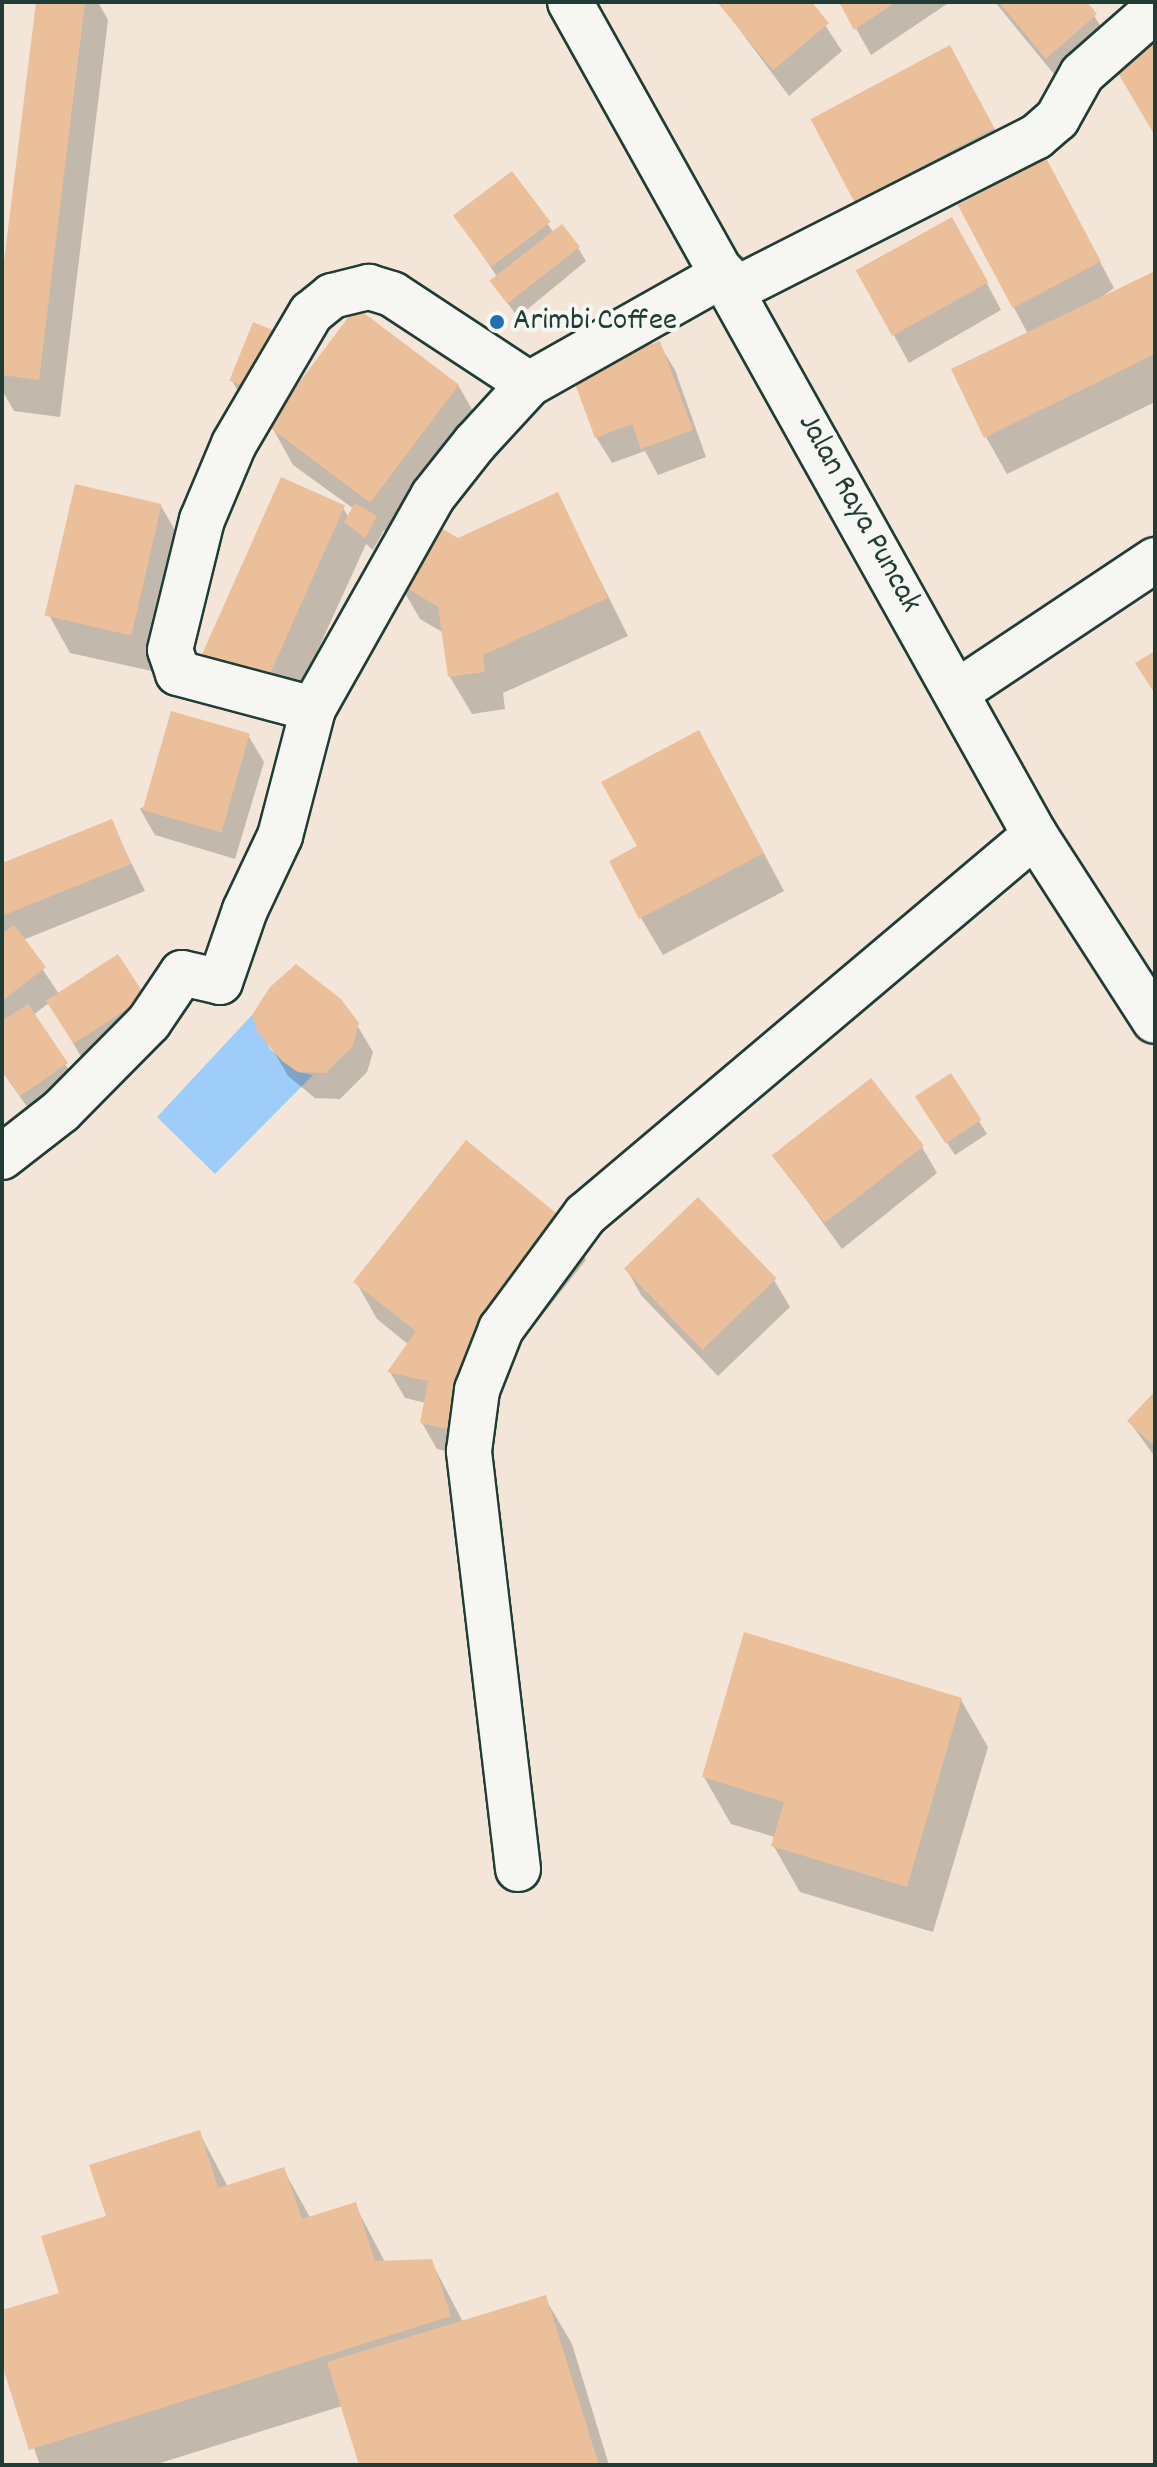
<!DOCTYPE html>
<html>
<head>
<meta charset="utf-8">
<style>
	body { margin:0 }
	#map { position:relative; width:1157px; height:2467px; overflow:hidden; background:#f3e6d8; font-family:Dekko,sans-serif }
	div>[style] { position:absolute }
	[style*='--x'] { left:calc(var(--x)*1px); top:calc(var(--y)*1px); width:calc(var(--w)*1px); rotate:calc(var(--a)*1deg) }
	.water>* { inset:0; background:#9fcdfa }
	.shadow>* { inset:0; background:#0003 }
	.building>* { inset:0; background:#ecbf9b; transform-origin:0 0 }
	.roads { filter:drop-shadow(2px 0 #1f3d34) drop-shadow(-2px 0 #1f3d34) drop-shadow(0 2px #1f3d34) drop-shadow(0 -2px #1f3d34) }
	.minor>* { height:44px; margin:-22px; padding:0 22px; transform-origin:22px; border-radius:22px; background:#f6f6f2 }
	.highway>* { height:44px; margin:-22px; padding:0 22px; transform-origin:22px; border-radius:22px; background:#f6f6f2 }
	.dots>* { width:22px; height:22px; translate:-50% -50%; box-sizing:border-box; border:4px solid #f6f6f2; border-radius:50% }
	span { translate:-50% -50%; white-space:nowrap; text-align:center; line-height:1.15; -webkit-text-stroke:8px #f6f6f2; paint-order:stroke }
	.poi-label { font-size:32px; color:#1f3d34 }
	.left { translate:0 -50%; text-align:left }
	.street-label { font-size:32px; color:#1f3d34 }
	.frame { position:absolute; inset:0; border:4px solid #1f3d34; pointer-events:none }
</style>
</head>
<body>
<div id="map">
	<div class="water">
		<i style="clip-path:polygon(252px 1015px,270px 1049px,298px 1072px,313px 1075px,215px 1174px,157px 1117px)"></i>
	</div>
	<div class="shadow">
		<i style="clip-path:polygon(38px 2px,98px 2px,108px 20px,60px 417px,14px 411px,2px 390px,2px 295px)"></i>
		<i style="clip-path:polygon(719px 2px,810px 2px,842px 51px,789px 96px)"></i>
		<i style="clip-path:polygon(841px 2px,950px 2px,871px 55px)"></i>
		<i style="clip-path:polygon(995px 2px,1085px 2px,1111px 42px,1062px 84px)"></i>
		<i style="clip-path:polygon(971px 86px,1015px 166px,879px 239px,814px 120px)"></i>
		<i style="clip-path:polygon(512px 174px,554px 233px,578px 248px,586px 261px,518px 317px,492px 283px,498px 278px,456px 216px)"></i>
		<i style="clip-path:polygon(1060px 187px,1114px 288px,1096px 301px,1155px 273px,1155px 402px,1007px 474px,986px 437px,1028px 334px,962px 210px)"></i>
		<i style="clip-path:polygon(967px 246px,1001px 310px,909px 363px,860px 273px)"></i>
		<i style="clip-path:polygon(281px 336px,239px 393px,231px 379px)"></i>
		<i style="clip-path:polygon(659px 344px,675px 370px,706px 457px,658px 475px,645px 451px,612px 463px,596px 437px)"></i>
		<i style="clip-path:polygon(458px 385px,480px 423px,395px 539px,384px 530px,373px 550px,366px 544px,284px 724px,223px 696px,343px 508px,349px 518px,354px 509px,293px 465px,272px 427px)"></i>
		<i style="clip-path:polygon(557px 494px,628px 636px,503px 693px,505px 709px,472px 714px,450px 677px,444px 633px,420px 619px,398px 581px,458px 540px)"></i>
		<i style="clip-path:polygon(161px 506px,183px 544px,156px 672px,70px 653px,49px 615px)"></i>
		<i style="clip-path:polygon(248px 735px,264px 762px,235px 859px,155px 835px,140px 809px)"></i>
		<i style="clip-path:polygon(720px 771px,784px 891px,663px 955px,641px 918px,639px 847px)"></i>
		<i style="clip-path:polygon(111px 822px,145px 891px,23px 940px,59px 994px,144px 998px,88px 1068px,49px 1003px,33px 1015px,82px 1090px,37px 1121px,2px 1071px,2px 865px)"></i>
		<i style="clip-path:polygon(357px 1025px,373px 1052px,367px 1072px,340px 1099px,315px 1098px,288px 1076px,272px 1048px)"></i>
		<i style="clip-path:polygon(950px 1075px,987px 1134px,955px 1155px,925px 1109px)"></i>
		<i style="clip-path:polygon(922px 1147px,937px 1173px,842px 1249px,775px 1157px)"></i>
		<i style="clip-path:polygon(565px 1222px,586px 1260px,497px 1372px,481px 1458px,437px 1449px,422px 1423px,426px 1403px,405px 1398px,390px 1372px,409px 1345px,377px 1319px,356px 1282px)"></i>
		<i style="clip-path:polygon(626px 1268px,774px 1280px,790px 1307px,718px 1376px,641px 1295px)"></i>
		<i style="clip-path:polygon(1155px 1394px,1155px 1457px,1129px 1421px)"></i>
		<i style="clip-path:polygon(961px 1700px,988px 1747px,933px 1932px,800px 1892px,773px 1845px,775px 1837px,731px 1824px,704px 1777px)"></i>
		<i style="clip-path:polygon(199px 2132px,228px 2187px,283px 2169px,311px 2219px,355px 2205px,385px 2262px,431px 2261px,463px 2322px,545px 2298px,572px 2344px,609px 2465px,361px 2465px,342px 2406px,154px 2465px,40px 2465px,2px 2359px,2px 2312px,61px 2294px,109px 2217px)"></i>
	</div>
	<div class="building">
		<i style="clip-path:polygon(36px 2px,85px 2px,39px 380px,2px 375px,2px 278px)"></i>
		<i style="clip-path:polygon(717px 2px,812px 2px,829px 23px,773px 70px)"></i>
		<i style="clip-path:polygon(839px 2px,896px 2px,854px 30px)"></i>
		<i style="clip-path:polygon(999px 2px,1087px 2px,1097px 14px,1046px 59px)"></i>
		<i style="clip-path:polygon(1155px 43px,1155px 136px,1115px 68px)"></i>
		<i style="left:950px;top:45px;width:94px;height:158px;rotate:62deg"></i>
		<i style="left:1046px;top:158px;width:117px;height:100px;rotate:62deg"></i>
		<i style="left:512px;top:171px;width:64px;height:74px;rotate:53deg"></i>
		<i style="left:952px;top:217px;width:75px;height:110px;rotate:61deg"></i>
		<i style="left:562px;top:224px;width:29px;height:92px;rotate:52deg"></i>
		<i style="clip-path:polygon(1155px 271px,1155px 354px,984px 438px,951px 369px)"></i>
		<i style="left:356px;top:307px;width:129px;height:148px;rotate:37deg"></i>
		<i style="left:253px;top:322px;width:31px;height:63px;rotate:22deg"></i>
		<i style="clip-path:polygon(660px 341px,693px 430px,641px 449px,632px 424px,595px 438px,571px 373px)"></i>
		<i style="left:281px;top:477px;width:70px;height:199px;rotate:24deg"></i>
		<i style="left:75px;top:484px;width:89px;height:135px;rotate:13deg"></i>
		<i style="clip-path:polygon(558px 492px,608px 598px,483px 655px,485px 672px,448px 677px,438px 607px,396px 581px,433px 523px,458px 538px)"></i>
		<i style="clip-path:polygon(355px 503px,377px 516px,365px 538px,344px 522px)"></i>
		<i style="clip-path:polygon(1155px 651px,1155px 694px,1135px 663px)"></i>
		<i style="left:171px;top:711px;width:82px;height:103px;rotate:16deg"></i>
		<i style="clip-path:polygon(699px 730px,764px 853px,639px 919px,609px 861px,637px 846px,601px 782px)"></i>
		<i style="clip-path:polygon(112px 819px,131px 864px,2px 916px,2px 863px)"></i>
		<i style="clip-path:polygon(14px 925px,46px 967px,2px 1001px,2px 934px)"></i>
		<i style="left:118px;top:954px;width:51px;height:86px;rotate:57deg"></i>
		<i style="clip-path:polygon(296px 964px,341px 999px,359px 1023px,353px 1046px,325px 1073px,298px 1072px,282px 1061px,258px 1033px,252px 1015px,270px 987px)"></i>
		<i style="clip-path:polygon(28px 1004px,68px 1063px,20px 1096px,2px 1070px,2px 1021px)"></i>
		<i style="left:951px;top:1073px;width:56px;height:43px;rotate:57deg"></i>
		<i style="left:871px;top:1078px;width:86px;height:126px;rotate:52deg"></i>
		<i style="clip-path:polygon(466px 1140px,566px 1221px,469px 1343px,484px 1346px,466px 1433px,420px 1423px,428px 1381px,387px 1372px,416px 1331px,353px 1282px)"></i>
		<i style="left:698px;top:1197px;width:113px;height:103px;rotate:46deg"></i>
		<i style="clip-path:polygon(1155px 1391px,1155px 1447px,1127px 1421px)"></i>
		<i style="clip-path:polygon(744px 1632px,962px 1698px,907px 1887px,771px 1846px,784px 1802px,702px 1777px)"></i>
		<i style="clip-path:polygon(200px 2130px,218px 2188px,284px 2167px,302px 2219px,356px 2202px,375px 2261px,432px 2259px,451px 2316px,29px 2450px,2px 2365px,2px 2310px,59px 2293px,41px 2236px,106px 2216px,89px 2165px)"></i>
		<i style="clip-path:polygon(546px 2295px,599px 2465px,359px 2465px,327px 2362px)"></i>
	</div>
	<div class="roads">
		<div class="minor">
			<i style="--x:734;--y:290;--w:339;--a:-26.9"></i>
			<i style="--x:1036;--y:137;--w:28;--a:-41"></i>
			<i style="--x:1057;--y:119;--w:51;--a:-60.9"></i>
			<i style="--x:1082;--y:74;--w:89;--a:-41.4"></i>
			<i style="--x:1149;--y:15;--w:13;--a:-81"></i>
			<i style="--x:957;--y:692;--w:238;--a:-33.7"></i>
			<i style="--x:313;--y:709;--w:140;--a:-165.1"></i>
			<i style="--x:178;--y:673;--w:24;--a:-109"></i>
			<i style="--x:170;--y:650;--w:134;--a:-76.2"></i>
			<i style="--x:202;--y:520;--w:82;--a:-67.2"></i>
			<i style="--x:234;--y:444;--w:152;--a:-59.6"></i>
			<i style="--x:311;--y:313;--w:27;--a:-39"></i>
			<i style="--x:332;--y:296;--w:38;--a:-14"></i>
			<i style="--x:369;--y:287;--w:24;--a:17"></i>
			<i style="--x:392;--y:294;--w:164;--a:33.3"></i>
			<i style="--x:2;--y:1157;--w:75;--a:-37.9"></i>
			<i style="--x:61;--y:1111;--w:125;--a:-45.3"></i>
			<i style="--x:149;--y:1022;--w:59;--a:-56"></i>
			<i style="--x:182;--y:973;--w:39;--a:13"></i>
			<i style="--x:220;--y:982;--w:76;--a:-70.9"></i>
			<i style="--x:245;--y:910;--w:82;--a:-64.7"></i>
			<i style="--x:280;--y:836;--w:131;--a:-75.4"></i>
			<i style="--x:313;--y:709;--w:244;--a:-60.6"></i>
			<i style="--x:433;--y:496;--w:68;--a:-51.6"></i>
			<i style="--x:475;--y:443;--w:80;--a:-47.5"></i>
			<i style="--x:529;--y:384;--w:224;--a:-29.4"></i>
			<i style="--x:518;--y:1869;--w:421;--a:-96.7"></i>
			<i style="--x:469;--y:1451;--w:62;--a:-82.5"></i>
			<i style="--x:477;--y:1390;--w:66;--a:-68.5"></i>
			<i style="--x:501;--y:1329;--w:142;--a:-53.6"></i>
			<i style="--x:585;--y:1215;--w:589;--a:-40.18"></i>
		</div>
		<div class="highway">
			<i style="--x:570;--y:2;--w:954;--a:60.83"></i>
			<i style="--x:1035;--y:835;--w:221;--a:57.2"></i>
		</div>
	</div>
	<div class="dots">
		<i style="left:497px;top:322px;background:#1f6fb2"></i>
	</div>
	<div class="poi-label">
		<span class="left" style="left:513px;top:322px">Arimbi Coffee</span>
	</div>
	<div class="street-label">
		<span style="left:858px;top:514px;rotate:61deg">Jalan Raya Puncak</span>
	</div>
	<div class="frame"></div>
</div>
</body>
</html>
